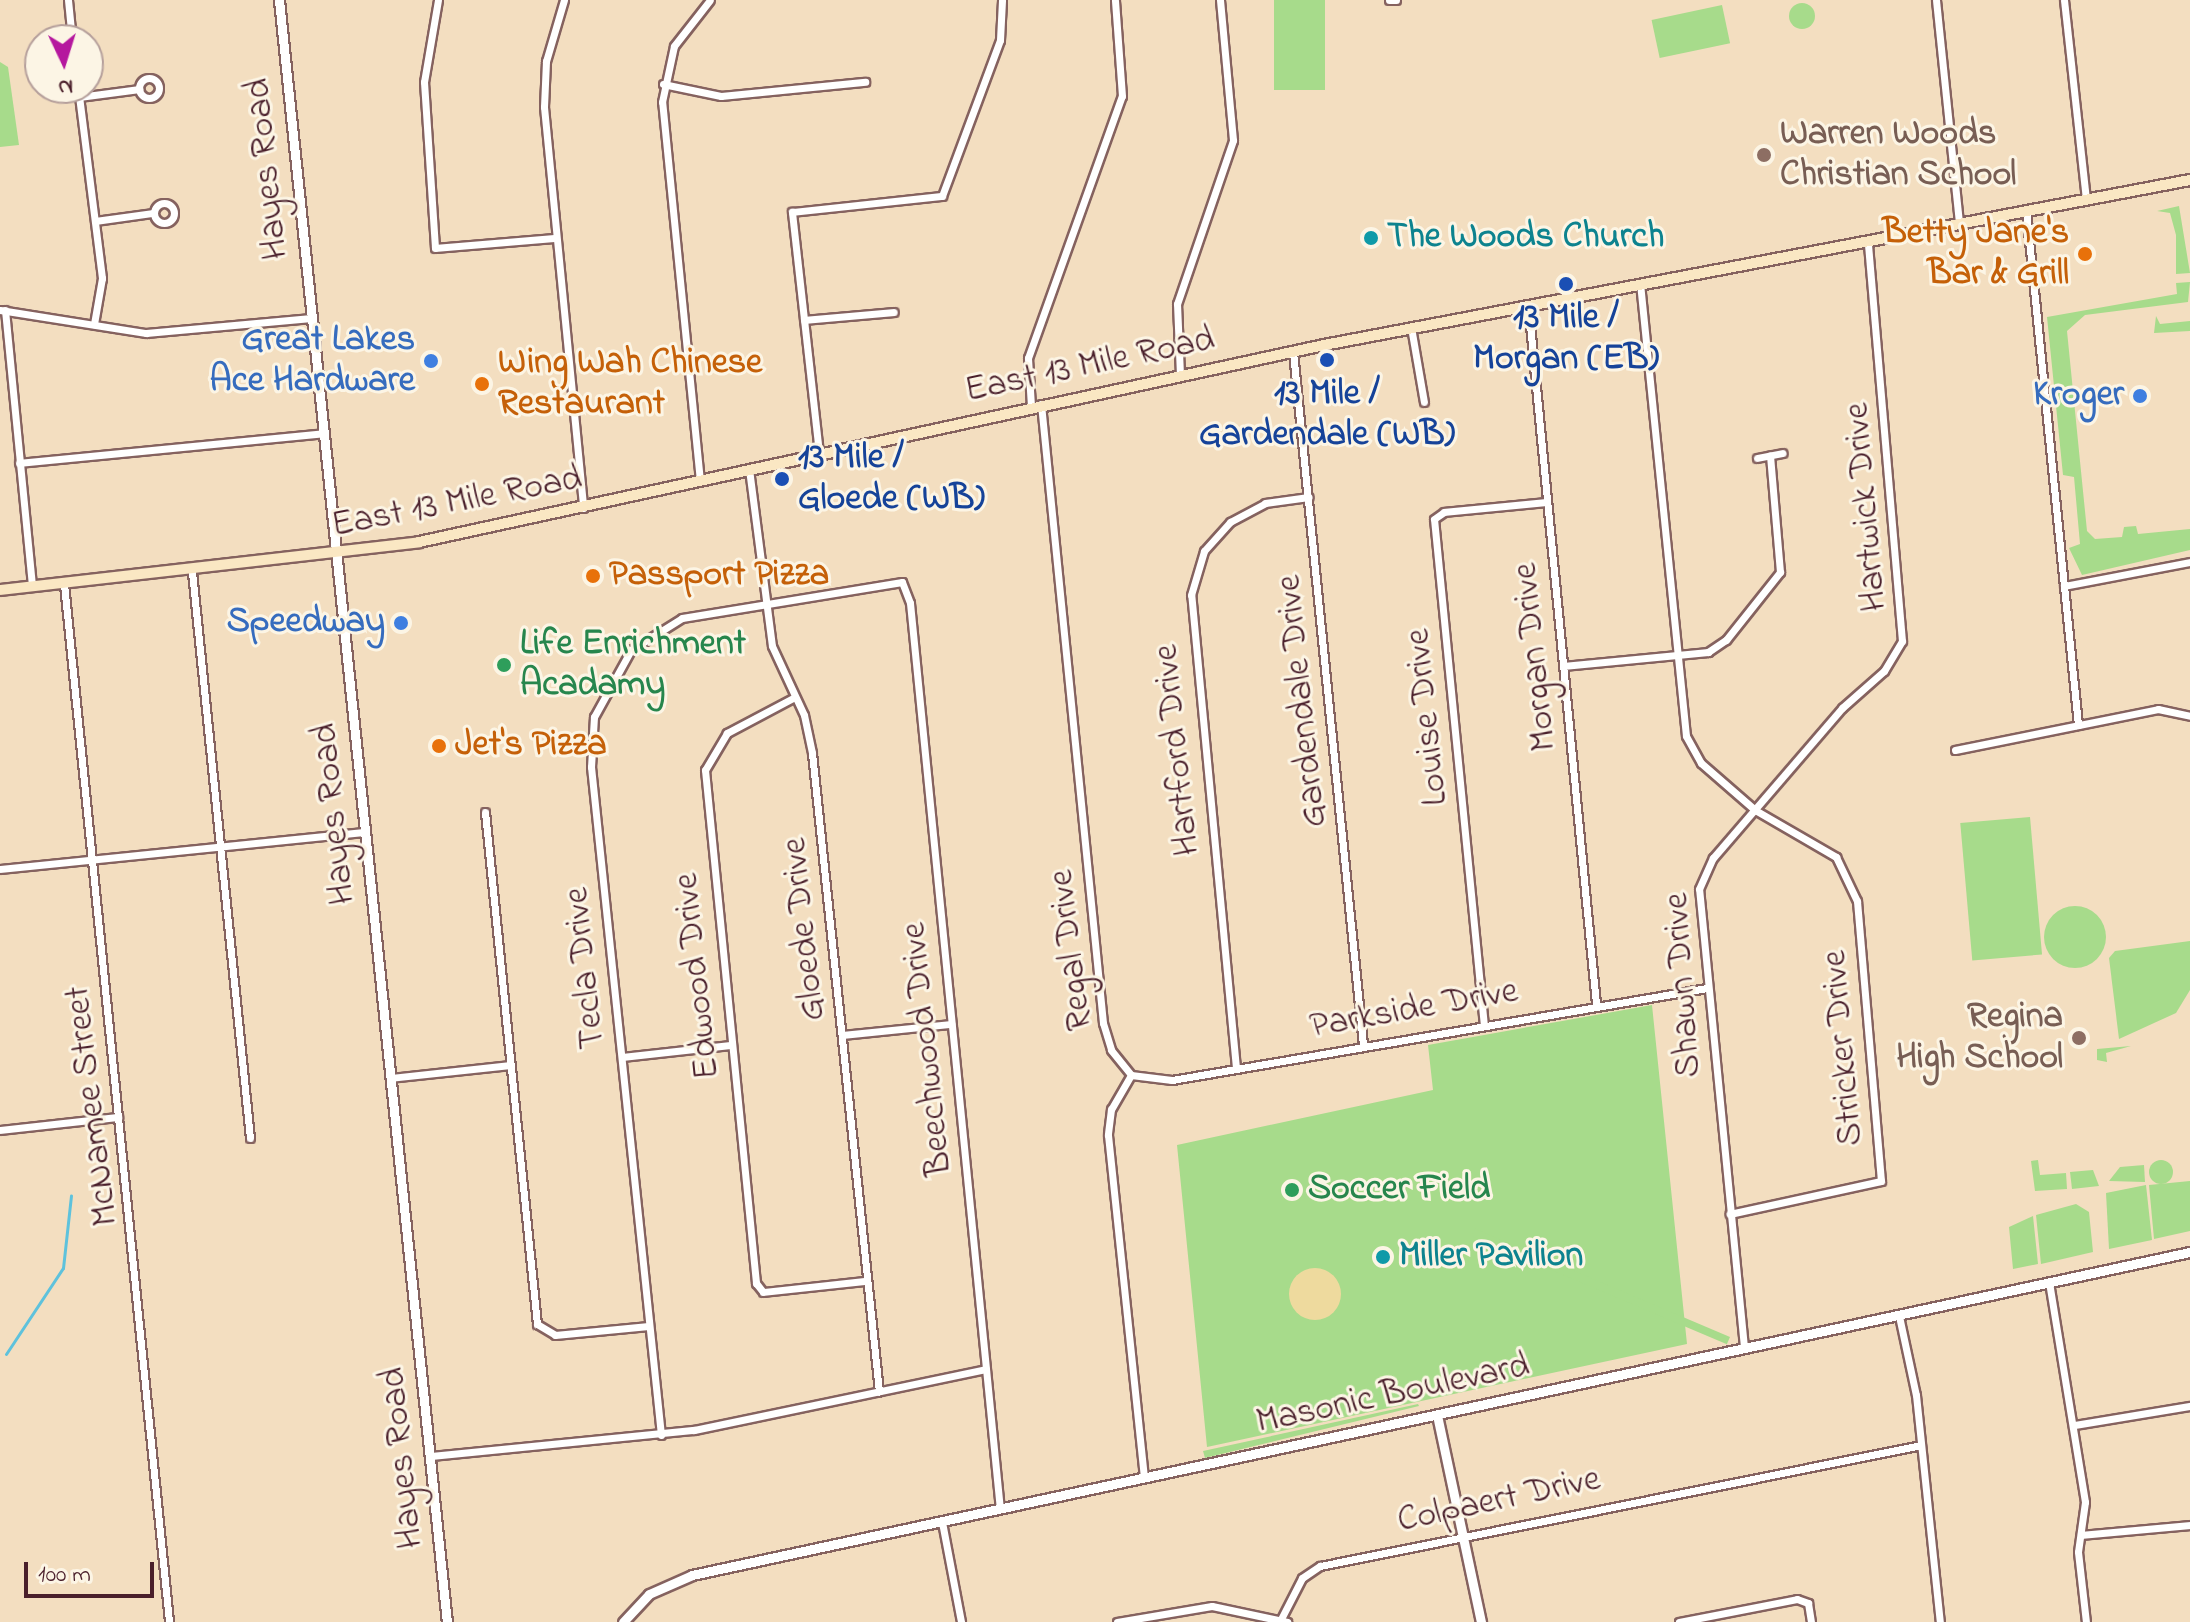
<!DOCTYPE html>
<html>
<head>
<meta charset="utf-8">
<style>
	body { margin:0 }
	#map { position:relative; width:2190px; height:1622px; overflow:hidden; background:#f3dec0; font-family:"Indie Flower",sans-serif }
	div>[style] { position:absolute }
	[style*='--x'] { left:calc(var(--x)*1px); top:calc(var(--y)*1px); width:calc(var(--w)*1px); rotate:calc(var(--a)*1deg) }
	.green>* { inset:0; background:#a7db8b; transform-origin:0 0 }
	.round { border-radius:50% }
	.sand>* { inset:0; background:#eeda9e }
	.stream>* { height:3px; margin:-1.5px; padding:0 1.5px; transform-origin:1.5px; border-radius:1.5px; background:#5ec2dc }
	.roads { filter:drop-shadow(2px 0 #85625f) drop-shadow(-2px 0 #85625f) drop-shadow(0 2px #85625f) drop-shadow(0 -2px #85625f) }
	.minor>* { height:7px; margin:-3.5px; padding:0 3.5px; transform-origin:3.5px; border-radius:3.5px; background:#fff }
	.minor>.ring { margin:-3.5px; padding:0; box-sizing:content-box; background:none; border:7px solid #fff; border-radius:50% }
	.tertiary>* { height:9px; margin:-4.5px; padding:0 4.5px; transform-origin:4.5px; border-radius:4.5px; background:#fff }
	.secondary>* { height:10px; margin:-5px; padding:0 5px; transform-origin:5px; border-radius:5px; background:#fae7c3 }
	.dots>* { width:22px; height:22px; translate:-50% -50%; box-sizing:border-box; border:4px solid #fcf5e5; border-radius:50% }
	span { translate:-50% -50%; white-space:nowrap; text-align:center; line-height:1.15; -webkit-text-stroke:6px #fcf5e5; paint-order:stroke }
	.education-label { font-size:36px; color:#785e54; font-weight:700 }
	.left { translate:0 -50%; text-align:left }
	.right { translate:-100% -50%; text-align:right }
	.street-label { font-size:36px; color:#4a1f2b }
	.food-label { font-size:36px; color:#c56008; font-weight:700 }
	.culture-label { font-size:36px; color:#0d838f; font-weight:700 }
	.transit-label { font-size:36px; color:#164399; font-weight:700 }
	.shop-label { font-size:36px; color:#366cbe; font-weight:700 }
	.leisure-label { font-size:36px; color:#27864d; font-weight:700 }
	.north { position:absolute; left:24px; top:24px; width:80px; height:80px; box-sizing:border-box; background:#fcf5e5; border:2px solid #b59f9b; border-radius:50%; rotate:176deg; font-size:22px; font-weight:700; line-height:32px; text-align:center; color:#4a1f2b }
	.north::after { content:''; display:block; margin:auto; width:28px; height:36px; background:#b5179e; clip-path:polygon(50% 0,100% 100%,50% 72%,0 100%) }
	.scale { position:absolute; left:24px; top:1562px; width:130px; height:36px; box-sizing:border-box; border:4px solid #4a1f2b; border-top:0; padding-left:10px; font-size:24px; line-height:28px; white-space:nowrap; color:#4a1f2b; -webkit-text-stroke:6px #fcf5e5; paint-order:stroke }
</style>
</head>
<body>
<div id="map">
	<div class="green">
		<i style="left:1274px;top:0;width:51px;height:90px"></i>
		<i class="round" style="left:1789px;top:3px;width:26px;height:26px"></i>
		<i style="left:1722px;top:5px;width:39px;height:72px;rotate:78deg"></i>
		<i style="clip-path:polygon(0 62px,8px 67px,19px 145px,0 147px)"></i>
		<i style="clip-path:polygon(2179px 206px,2190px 273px,2176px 274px,2176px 235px,2170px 213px,2157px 211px)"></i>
		<i style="clip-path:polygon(2190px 282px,2188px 302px,2085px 315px,2067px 331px,2087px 531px,2095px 539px,2122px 537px,2124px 527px,2136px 526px,2138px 534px,2190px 529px,2190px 550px,2082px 575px,2069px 548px,2080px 544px,2074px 477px,2063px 475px,2047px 317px,2177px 294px,2176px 283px)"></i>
		<i style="clip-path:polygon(2156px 316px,2160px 324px,2190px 321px,2190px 331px,2154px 333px)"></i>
		<i style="left:2030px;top:817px;width:138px;height:70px;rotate:85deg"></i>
		<i class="round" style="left:2044px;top:906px;width:62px;height:62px"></i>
		<i style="clip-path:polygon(2190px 941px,2190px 990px,2176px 1013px,2119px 1039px,2109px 958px,2115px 951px)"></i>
		<i style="clip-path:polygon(1652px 1005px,1687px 1344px,1207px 1447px,1177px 1145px,1433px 1090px,1428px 1045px)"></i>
		<i style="clip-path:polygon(2131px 1046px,2106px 1053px,2107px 1062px,2097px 1060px,2097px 1049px)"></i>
		<i style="clip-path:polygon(2038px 1160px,2040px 1175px,2066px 1173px,2067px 1189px,2035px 1191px,2031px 1161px)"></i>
		<i class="round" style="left:2149px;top:1160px;width:24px;height:24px"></i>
		<i style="clip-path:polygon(2144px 1165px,2145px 1182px,2109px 1181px,2120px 1167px)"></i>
		<i style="clip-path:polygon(2093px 1170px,2099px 1186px,2072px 1189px,2070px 1172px)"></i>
		<i style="clip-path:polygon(2190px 1181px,2190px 1231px,2154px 1239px,2149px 1185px)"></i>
		<i style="clip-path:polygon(2146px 1185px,2152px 1240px,2109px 1249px,2106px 1193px)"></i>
		<i style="clip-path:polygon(2076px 1204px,2089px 1212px,2093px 1252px,2041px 1264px,2036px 1215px)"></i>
		<i style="clip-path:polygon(2033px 1216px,2038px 1264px,2013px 1269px,2009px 1227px)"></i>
		<i style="left:1730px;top:1337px;width:8px;height:277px;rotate:113deg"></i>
		<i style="clip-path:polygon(1419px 1406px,1205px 1458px,1203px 1451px,1418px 1404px)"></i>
	</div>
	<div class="sand">
		<i class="round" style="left:1289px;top:1268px;width:52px;height:52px"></i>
	</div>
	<div class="stream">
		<i style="--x:6;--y:1354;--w:103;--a:-56.5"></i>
		<i style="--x:63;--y:1268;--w:73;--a:-83.7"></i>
	</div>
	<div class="roads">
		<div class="minor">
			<i style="--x:68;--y:0;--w:40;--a:84.3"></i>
			<i style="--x:438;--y:0;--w:83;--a:99.7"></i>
			<i style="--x:424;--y:82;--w:166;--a:86.2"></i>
			<i style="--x:435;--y:248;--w:119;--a:-4.8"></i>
			<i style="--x:564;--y:0;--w:64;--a:106.4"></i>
			<i style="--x:546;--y:61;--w:46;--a:92.5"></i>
			<i style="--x:544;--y:107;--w:403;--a:84.4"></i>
			<i style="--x:1389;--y:0;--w:7;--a:0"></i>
			<i style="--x:1936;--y:0;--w:224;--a:84.1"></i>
			<i style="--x:2064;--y:0;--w:200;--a:83.7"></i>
			<i class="ring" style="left:139px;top:78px;width:13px;height:13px"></i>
			<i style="--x:663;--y:84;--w:59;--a:11.7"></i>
			<i style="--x:721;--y:96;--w:145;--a:-5.6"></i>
			<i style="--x:78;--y:88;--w:192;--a:82.8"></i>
			<i style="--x:102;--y:278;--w:47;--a:99.9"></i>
			<i style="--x:79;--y:97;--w:61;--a:-7.6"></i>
			<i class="ring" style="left:154px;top:203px;width:13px;height:13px"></i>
			<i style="--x:2026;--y:210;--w:518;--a:84.23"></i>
			<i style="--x:95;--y:221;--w:59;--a:-7.9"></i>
			<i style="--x:1640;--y:283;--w:455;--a:84.2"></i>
			<i style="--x:1686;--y:736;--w:31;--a:61"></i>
			<i style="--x:1701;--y:763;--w:72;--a:41"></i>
			<i style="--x:1755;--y:810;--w:94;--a:30.1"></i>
			<i style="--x:1836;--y:857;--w:49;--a:64.5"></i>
			<i style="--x:1857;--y:901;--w:281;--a:85.1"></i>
			<i style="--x:1881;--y:1181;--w:155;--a:167.7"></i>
			<i style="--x:1528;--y:304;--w:703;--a:84.45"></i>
			<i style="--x:0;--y:310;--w:148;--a:9"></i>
			<i style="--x:146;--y:333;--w:166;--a:-5.2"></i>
			<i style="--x:5;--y:310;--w:278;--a:84.4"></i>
			<i style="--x:804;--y:320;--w:90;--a:-5.1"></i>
			<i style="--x:1411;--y:327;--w:76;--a:80.2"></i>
			<i style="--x:1293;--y:352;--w:697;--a:84.23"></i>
			<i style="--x:1180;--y:375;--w:71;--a:-92.4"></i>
			<i style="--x:1177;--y:304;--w:173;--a:-71.1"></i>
			<i style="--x:1233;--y:140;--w:141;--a:-95.3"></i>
			<i style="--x:1041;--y:404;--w:622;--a:84.28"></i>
			<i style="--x:1103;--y:1023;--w:28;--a:73"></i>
			<i style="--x:1111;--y:1050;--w:32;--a:51"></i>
			<i style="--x:1031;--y:406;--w:48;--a:-93.6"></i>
			<i style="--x:1028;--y:358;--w:278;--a:-70.3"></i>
			<i style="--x:1122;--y:96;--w:96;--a:-94.2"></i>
			<i style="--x:819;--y:453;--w:243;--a:-96.4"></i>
			<i style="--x:792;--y:212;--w:151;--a:-6.1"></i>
			<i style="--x:942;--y:196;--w:166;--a:-69.6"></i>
			<i style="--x:1000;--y:40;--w:40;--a:-87.1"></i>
			<i style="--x:1757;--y:458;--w:26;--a:-11"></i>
			<i style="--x:19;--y:463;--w:305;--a:-5.6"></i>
			<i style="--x:749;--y:469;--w:178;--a:82.6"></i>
			<i style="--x:772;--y:646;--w:76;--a:65.1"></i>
			<i style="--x:804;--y:715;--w:39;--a:78"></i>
			<i style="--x:812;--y:753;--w:642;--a:84.01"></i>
			<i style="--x:700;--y:481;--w:381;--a:-95.7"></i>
			<i style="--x:662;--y:102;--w:57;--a:-77.9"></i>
			<i style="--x:674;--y:46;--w:58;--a:-52"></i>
			<i style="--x:192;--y:572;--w:569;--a:84.15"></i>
			<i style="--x:64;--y:584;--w:1043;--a:84.22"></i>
			<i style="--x:2064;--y:586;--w:128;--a:-10.8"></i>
			<i style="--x:1563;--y:666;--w:146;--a:-5.5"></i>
			<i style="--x:1708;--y:652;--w:22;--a:-34"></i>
			<i style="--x:1726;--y:640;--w:87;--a:-51.5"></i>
			<i style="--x:1780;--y:572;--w:117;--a:-94.9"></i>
			<i style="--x:793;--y:698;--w:75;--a:152.1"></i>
			<i style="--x:727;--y:733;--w:43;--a:120.7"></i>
			<i style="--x:705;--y:770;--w:516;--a:84.32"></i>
			<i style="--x:756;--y:1283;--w:11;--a:52"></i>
			<i style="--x:763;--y:1292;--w:103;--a:-6.2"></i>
			<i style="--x:1955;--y:750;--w:207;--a:-11.4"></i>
			<i style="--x:2158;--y:709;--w:33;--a:12"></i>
			<i style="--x:485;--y:812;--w:515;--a:84.2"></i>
			<i style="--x:537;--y:1324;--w:21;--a:31"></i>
			<i style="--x:555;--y:1335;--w:94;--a:-5.5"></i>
			<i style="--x:0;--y:869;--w:367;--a:-5.8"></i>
			<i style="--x:1484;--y:1026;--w:509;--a:-95.63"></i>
			<i style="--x:1434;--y:519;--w:12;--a:-35"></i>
			<i style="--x:1444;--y:512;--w:102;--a:-5.6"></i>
			<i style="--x:842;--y:1035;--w:110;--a:-5.8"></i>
			<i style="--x:622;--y:1057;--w:109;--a:-6.3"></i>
			<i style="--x:1236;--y:1068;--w:475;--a:-95.4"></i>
			<i style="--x:1191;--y:595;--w:46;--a:-73.5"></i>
			<i style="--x:1204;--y:551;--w:39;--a:-48"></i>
			<i style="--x:1230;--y:522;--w:40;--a:-28"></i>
			<i style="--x:1265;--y:503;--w:44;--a:-7.8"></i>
			<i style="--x:1131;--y:1075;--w:41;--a:7"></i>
			<i style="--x:1172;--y:1080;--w:543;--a:-9.76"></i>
			<i style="--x:1131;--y:1075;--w:39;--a:120"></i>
			<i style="--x:1111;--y:1109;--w:26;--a:97"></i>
			<i style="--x:1108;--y:1135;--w:344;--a:84"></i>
			<i style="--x:390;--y:1078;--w:120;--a:-6.2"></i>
			<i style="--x:0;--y:1130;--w:119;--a:-6.3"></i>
			<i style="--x:2049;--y:1282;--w:223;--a:80.7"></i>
			<i style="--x:2085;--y:1502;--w:50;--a:98"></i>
			<i style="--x:2078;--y:1552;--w:70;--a:83.5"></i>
			<i style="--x:1899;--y:1316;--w:81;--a:77.9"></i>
			<i style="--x:1916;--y:1395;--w:228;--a:84"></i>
			<i style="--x:1744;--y:1347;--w:460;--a:-95.6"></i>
			<i style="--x:1699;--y:889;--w:34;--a:-66"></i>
			<i style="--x:1713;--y:858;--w:198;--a:-49.3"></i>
			<i style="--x:1842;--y:708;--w:56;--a:-41.4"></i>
			<i style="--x:1884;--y:671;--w:35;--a:-59"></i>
			<i style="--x:1902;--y:641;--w:401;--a:-94.9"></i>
			<i style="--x:2075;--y:1425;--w:117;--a:-9.4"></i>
			<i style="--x:661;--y:1435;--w:672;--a:-95.98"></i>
			<i style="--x:591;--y:767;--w:50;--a:-86.6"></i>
			<i style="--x:594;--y:717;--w:77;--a:-61.1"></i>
			<i style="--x:631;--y:650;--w:60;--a:-32.1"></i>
			<i style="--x:682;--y:618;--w:223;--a:-9.3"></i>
			<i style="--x:902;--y:582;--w:22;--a:69"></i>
			<i style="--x:910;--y:603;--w:910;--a:84.33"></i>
			<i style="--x:432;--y:1456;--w:263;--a:-5.7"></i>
			<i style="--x:694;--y:1430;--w:298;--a:-11.8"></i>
			<i style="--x:942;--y:1522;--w:102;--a:79.2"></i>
			<i style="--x:2081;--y:1535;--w:109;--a:-5.2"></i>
			<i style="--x:1281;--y:1619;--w:46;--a:-62.9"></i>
			<i style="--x:1302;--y:1578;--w:22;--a:-34"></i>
			<i style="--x:1320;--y:1566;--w:613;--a:-11.38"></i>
			<i style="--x:1117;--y:1622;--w:96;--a:-9.6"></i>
			<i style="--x:1212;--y:1606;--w:77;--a:12"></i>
			<i style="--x:1679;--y:1622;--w:120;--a:-11"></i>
			<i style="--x:1797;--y:1599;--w:12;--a:20"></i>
			<i style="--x:1808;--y:1603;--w:19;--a:81"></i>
		</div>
		<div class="tertiary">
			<i style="--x:279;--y:0;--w:1631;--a:84.09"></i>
			<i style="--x:1437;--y:1415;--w:212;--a:78"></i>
			<i style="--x:623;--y:1622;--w:38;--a:-47"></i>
			<i style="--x:649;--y:1594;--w:47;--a:-23.8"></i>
			<i style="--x:692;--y:1575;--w:1532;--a:-12.17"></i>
		</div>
		<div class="secondary">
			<i style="--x:0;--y:590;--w:422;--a:-6.5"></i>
			<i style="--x:419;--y:542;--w:926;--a:-12.28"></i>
			<i style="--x:1324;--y:345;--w:882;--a:-10.79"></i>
		</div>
	</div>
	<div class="dots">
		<i style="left:1764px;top:155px;background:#8d6e63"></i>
		<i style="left:1371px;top:238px;background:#0f9aa8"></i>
		<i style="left:2085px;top:254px;background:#e8710a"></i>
		<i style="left:1566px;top:284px;background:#1a4fb4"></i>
		<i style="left:1327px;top:360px;background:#1a4fb4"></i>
		<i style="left:431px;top:361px;background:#3f7fe0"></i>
		<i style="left:482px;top:384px;background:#e8710a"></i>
		<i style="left:2140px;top:396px;background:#3f7fe0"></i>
		<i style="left:782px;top:479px;background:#1a4fb4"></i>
		<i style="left:593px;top:576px;background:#e8710a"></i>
		<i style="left:401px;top:623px;background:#3f7fe0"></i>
		<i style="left:504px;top:665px;background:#2e9e5b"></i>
		<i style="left:439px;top:746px;background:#e8710a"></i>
		<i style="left:2079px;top:1038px;background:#8d6e63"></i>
		<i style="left:1292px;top:1190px;background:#2e9e5b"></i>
		<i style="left:1383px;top:1257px;background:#0f9aa8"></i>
	</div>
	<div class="education-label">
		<span class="left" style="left:1780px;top:155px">Warren Woods<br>Christian School</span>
		<span class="right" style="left:2063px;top:1038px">Regina<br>High School</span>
	</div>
	<div class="street-label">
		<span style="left:268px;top:169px;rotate:-96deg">Hayes Road</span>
		<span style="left:1090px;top:366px;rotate:-12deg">East 13 Mile Road</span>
		<span style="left:457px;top:503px;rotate:-11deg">East 13 Mile Road</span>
		<span style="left:1867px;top:507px;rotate:-95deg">Hartwick Drive</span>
		<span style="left:1536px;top:657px;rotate:-96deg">Morgan Drive</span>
		<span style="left:1303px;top:701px;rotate:-96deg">Gardendale Drive</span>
		<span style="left:1428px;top:717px;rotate:-96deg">Louise Drive</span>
		<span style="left:1178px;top:750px;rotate:-96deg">Hartford Drive</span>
		<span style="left:335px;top:814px;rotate:-96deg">Hayes Road</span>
		<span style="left:805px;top:929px;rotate:-96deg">Gloede Drive</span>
		<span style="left:1072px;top:950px;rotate:-97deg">Regal Drive</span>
		<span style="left:586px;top:968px;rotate:-96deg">Tecla Drive</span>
		<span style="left:698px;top:976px;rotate:-96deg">Edwood Drive</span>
		<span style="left:1684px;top:985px;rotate:-94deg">Shawn Drive</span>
		<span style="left:1414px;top:1010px;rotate:-10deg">Parkside Drive</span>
		<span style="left:1844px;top:1048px;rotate:-95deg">Stricker Drive</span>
		<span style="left:928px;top:1049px;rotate:-96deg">Beechwood Drive</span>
		<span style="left:93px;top:1106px;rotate:-97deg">McNamee Street</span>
		<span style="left:1393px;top:1395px;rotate:-12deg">Masonic Boulevard</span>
		<span style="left:403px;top:1458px;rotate:-96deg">Hayes Road</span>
		<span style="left:1499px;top:1501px;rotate:-12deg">Colpaert Drive</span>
	</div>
	<div class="food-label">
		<span class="right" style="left:2069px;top:254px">Betty Jane's<br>Bar &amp; Grill</span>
		<span class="left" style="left:498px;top:384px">Wing Wah Chinese<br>Restaurant</span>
		<span class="left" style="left:609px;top:576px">Passport Pizza</span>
		<span class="left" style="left:455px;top:746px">Jet's Pizza</span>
	</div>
	<div class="culture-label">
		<span class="left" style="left:1387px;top:238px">The Woods Church</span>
		<span class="left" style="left:1399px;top:1257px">Miller Pavilion</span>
	</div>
	<div class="transit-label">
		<span style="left:1566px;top:339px">13 Mile /<br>Morgan (EB)</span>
		<span style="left:1327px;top:415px">13 Mile /<br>Gardendale (WB)</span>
		<span class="left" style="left:798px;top:479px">13 Mile /<br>Gloede (WB)</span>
	</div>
	<div class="shop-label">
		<span class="right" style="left:415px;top:361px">Great Lakes<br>Ace Hardware</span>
		<span class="right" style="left:2124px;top:396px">Kroger</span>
		<span class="right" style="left:385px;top:623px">Speedway</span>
	</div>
	<div class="leisure-label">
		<span class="left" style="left:520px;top:665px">Life Enrichment<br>Acadamy</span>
		<span class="left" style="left:1308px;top:1190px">Soccer Field</span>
	</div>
	<div class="north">N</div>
	<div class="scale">100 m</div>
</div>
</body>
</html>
